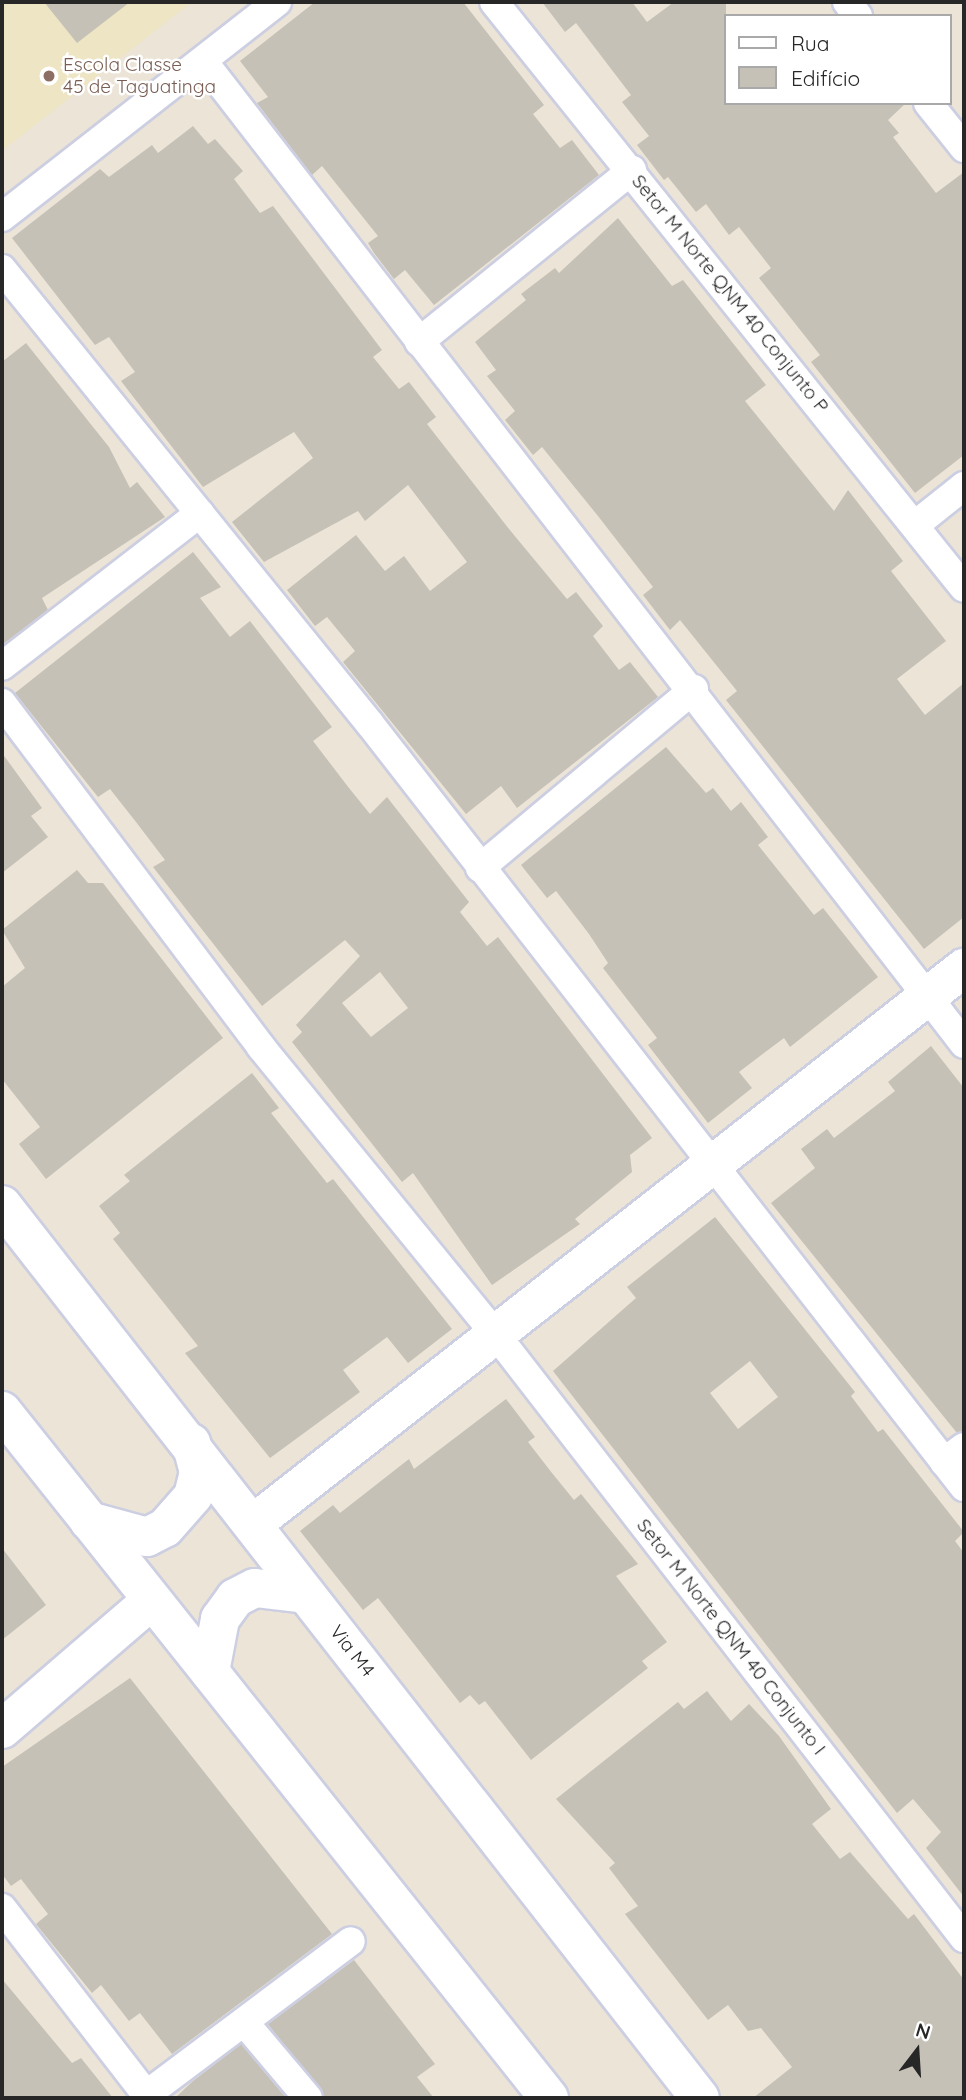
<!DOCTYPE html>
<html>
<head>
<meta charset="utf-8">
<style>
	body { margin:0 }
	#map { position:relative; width:966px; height:2100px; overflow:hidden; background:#ebe4d7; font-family:Quicksand,sans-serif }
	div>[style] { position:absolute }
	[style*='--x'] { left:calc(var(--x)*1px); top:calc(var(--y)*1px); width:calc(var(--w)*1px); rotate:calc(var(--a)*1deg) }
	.education>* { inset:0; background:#eee5c4 }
	.building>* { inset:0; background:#c5c1b7 }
	.roads { filter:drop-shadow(2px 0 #cccee1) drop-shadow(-2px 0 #cccee1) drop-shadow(0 2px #cccee1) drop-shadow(0 -2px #cccee1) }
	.street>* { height:28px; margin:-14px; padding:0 14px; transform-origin:14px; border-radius:14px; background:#fff }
	.secondary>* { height:38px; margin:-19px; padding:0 19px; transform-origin:19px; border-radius:19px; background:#fff }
	.dots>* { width:19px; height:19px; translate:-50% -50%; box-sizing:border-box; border:4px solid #fff; border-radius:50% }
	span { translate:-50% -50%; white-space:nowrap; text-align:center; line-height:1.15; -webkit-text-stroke:5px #fff; paint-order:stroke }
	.education-label { font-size:19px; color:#785e54 }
	.left { translate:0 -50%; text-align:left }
	.street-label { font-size:19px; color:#272727 }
	.frame { position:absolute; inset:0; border:4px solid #272727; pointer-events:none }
	.legend { position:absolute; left:724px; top:14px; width:228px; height:91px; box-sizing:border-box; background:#fff; border:2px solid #a9a9a9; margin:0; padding:9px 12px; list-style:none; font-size:21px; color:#272727 }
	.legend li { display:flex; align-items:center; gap:14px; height:35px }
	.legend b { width:35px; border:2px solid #a9a9a9 }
	.north { position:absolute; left:882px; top:2016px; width:70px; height:70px; -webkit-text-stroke:5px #fff; paint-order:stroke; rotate:17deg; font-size:19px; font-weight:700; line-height:28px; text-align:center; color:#272727 }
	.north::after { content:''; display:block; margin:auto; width:24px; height:32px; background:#272727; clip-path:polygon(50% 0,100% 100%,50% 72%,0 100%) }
</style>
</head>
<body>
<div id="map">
	<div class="education">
		<i style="clip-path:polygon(2px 2px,192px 2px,2px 151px)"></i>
	</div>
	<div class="building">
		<i style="clip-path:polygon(44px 2px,130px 2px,77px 43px)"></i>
		<i style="clip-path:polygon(315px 2px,463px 2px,544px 105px,533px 114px,560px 148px,572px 140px,599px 175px,434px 305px,405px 270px,394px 279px,374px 253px,368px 243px,378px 236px,322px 166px,312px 175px,257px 103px,268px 97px,240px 61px)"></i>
		<i style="clip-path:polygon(542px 2px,632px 2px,647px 22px,674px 2px,726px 2px,726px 103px,906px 103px,888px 120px,899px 133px,893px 137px,936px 193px,964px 172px,964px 455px,915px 493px,811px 362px,820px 355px,759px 278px,771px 268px,739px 227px,729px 235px,706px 204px,696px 212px,668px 177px,664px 180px,637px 145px,649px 136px,622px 102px,631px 95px,576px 23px,565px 32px)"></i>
		<i style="clip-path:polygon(193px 126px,208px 144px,215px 139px,243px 171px,234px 179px,260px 213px,273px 206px,382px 350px,373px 357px,399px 389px,409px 382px,436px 417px,427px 424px,509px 529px,567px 599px,576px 592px,603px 626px,593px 636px,619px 670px,630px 662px,658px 697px,517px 808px,501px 786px,466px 814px,343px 662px,355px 651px,327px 617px,315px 626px,287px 590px,356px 535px,385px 571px,404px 556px,430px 591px,467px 562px,408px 485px,365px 521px,358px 511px,264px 562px,232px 522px,313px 458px,294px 432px,203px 487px,121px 381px,135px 372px,109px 337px,95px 345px,12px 238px,100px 169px,109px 177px,152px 145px,158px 153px)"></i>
		<i style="clip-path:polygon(618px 218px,672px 286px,683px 280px,766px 385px,745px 401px,834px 511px,848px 490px,903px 561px,891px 571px,946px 641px,897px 679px,925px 715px,964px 683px,964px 917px,924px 949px,726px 700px,737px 691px,680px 620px,670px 630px,643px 595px,653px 587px,598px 516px,542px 447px,533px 455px,505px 420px,515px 411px,487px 376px,496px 370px,475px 342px,526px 300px,521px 294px,555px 268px,559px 273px)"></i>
		<i style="clip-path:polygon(26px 343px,109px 447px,130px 488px,137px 482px,165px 517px,42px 598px,48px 610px,2px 645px,2px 362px)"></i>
		<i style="clip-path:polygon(evenodd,193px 552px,221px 587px,200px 598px,230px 637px,250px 621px,332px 727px,313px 741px,349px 788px,370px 814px,387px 797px,469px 902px,460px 912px,487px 946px,498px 937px,652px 1138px,630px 1155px,632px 1172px,575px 1219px,580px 1224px,492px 1285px,413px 1173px,402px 1182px,292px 1042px,302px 1032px,296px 1025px,360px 956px,345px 940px,262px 1006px,153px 867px,165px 860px,136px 822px,110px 789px,98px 797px,15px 693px,193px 552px,380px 972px,408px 1008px,371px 1037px,342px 1003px,380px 972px)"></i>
		<i style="clip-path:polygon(666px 747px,706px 793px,713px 788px,731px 811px,741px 802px,768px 837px,758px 845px,814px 915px,823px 908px,878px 977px,790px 1047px,784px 1038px,739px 1072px,752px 1088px,708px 1123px,648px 1045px,657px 1038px,603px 968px,608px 963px,589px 934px,556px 891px,547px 898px,521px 865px)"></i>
		<i style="clip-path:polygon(2px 753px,42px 808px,31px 816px,48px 837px,2px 873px)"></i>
		<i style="clip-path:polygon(77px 870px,88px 883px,103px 883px,223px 1038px,46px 1179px,19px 1144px,40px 1127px,2px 1079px,2px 987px,25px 968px,2px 930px)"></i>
		<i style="clip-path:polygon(931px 1046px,964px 1088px,964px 1431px,957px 1433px,771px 1203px,815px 1168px,801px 1149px,827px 1129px,834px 1138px,895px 1091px,888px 1082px)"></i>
		<i style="clip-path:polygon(252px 1073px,279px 1108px,271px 1113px,327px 1183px,333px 1179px,452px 1329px,408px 1363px,387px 1337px,343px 1370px,360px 1392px,270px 1458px,185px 1353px,198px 1346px,113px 1239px,120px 1233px,99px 1206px,130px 1181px,124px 1175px)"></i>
		<i style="clip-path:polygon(evenodd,715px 1217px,855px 1392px,851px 1396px,878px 1432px,883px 1429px,964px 1532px,955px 1541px,964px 1553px,964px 1897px,926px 1848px,941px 1832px,913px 1799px,897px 1813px,553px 1371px,636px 1298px,627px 1287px,715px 1217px,750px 1361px,778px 1397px,738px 1429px,710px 1393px,750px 1361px)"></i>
		<i style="clip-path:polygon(506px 1399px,535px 1437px,528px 1442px,552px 1473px,574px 1500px,581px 1494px,638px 1564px,616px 1576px,667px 1642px,642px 1661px,648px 1668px,531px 1760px,485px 1701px,479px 1705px,470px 1695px,460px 1703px,378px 1598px,363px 1610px,300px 1531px,333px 1505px,340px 1513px,409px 1459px,414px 1469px)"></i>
		<i style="clip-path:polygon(2px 1548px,46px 1605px,2px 1640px)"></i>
		<i style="clip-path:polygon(130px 1678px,332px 1934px,172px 2054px,140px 2013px,129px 2021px,101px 1985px,92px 1993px,36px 1924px,48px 1914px,21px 1879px,11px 1886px,2px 1874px,2px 1767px)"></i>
		<i style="clip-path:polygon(707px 1691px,731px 1721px,749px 1704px,779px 1736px,831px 1809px,812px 1824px,840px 1859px,850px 1852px,908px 1919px,914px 1914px,964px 1980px,964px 2098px,753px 2098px,792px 2067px,761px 2028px,748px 2031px,728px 2005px,708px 2020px,625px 1914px,638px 1906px,609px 1868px,615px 1863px,556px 1799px,678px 1702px,684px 1709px)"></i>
		<i style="clip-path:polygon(354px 1960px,435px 2064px,417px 2077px,434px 2098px,324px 2098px,268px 2024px)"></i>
		<i style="clip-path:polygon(2px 1979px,72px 2063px,81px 2058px,113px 2098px,2px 2098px)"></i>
		<i style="clip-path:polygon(241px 2044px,286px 2098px,175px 2098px,193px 2081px)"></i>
	</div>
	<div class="roads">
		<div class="street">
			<i style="--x:494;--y:2;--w:751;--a:51.27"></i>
			<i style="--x:847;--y:2;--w:18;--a:52"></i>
			<i style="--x:203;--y:61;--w:1243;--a:52.25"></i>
			<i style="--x:928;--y:103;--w:58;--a:51.3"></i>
			<i style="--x:2;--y:217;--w:349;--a:-38"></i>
			<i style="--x:2;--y:269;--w:585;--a:51.03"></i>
			<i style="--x:370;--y:724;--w:967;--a:52.1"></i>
			<i style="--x:419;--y:342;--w:274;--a:-38.9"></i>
			<i style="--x:915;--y:525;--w:63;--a:-38.5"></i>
			<i style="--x:2;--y:666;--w:250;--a:-37.7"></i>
			<i style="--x:2;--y:703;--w:431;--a:53"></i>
			<i style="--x:261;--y:1047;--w:373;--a:50.8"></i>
			<i style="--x:497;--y:1336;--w:762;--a:52.2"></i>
			<i style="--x:480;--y:868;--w:279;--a:-39.9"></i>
			<i style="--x:944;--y:1462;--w:25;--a:-37"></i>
			<i style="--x:2;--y:1908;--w:240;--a:52.3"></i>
			<i style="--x:244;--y:2022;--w:99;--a:49.9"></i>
			<i style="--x:146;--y:2095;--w:256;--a:-36.9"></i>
		</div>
		<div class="secondary">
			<i style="--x:2;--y:1205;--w:1133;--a:51.99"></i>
			<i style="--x:2;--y:1411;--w:878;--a:51.47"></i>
			<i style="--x:89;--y:1521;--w:60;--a:15.4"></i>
			<i style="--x:147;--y:1537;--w:20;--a:-27"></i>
			<i style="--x:165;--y:1528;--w:43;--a:-48.8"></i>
			<i style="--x:193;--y:1496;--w:25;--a:-76"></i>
			<i style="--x:199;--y:1472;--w:30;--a:-105"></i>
			<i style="--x:253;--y:1524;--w:903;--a:-38.03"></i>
			<i style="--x:210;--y:1672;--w:54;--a:-79.3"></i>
			<i style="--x:220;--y:1619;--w:26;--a:-54"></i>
			<i style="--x:235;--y:1598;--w:22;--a:-27"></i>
			<i style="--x:255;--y:1588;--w:51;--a:6.7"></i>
			<i style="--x:2;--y:1729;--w:196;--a:-40.7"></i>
		</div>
	</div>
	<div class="dots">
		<i style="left:49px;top:76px;background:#8d6e63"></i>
	</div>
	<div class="education-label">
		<span class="left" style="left:63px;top:76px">Escola Classe<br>45 de Taguatinga</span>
	</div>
	<div class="street-label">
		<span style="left:730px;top:294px;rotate:51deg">Setor M Norte QNM 40 Conjunto P</span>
		<span style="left:731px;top:1637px;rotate:52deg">Setor M Norte QNM 40 Conjunto I</span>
		<span style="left:352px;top:1651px;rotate:52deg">Via M4</span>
	</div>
	<div class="frame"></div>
	<ul class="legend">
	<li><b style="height:9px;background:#fff"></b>Rua</li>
	<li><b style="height:19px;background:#c5c1b7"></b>Edifício</li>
	</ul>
	<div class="north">N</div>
</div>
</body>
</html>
